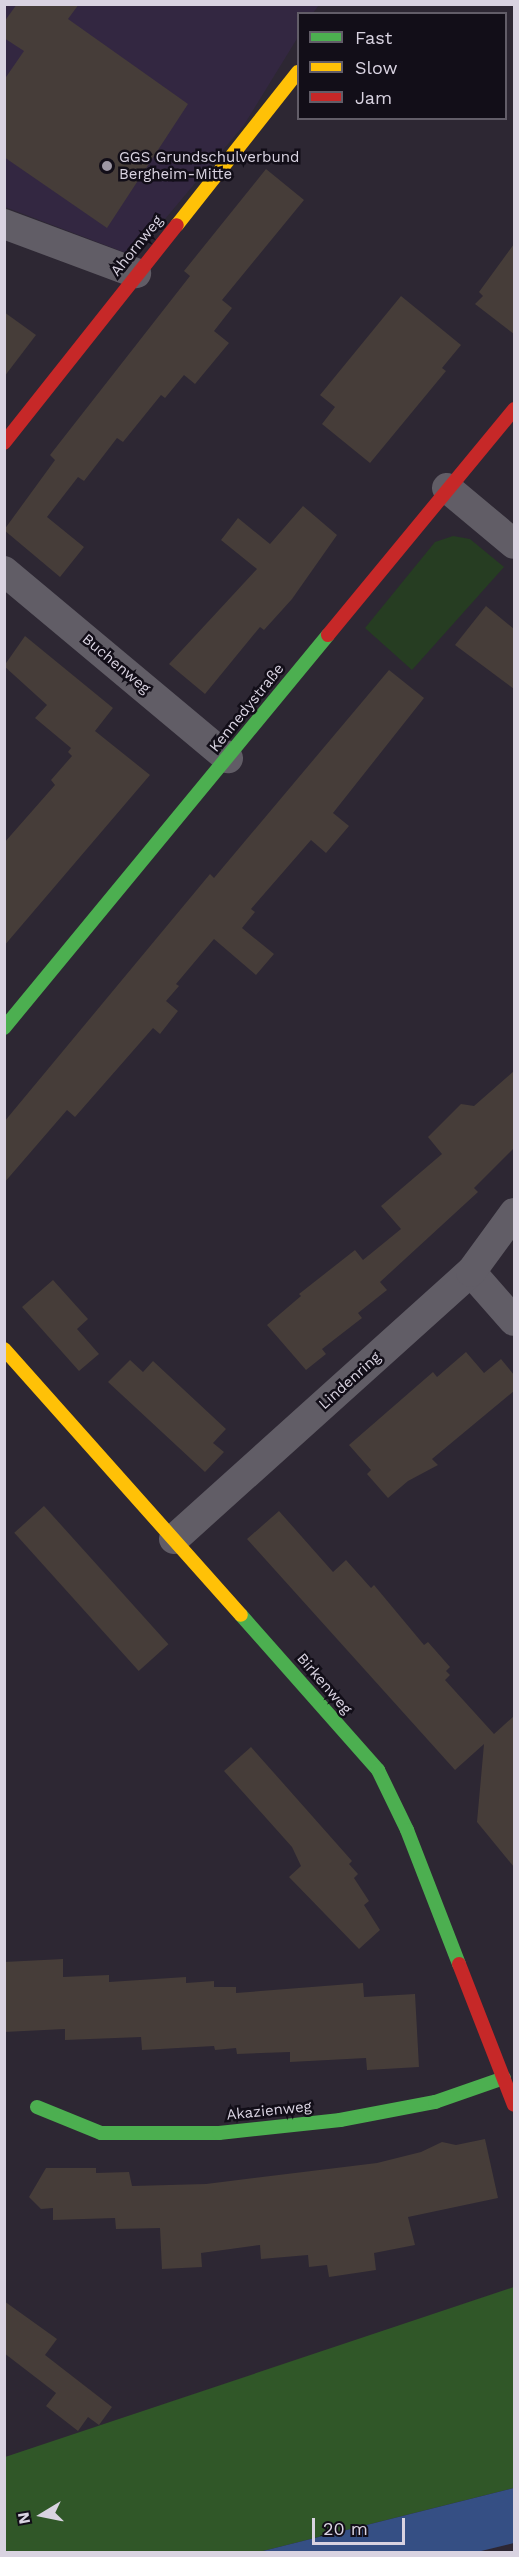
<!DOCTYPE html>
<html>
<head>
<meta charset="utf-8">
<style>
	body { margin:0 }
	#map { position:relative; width:519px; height:2557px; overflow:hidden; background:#2d2733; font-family:"Work Sans",sans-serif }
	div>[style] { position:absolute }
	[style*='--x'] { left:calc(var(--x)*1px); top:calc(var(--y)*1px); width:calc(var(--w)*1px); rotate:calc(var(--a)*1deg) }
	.built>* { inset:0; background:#332741 }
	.green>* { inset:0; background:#263d22 }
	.forest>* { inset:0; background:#305728 }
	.water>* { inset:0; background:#354f84 }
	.building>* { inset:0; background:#463d39; transform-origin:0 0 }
	.street>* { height:30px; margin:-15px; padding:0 15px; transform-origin:15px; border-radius:15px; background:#615d66 }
	.fast>* { height:14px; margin:-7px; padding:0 7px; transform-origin:7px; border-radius:7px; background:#4caf50 }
	.slow>* { height:14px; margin:-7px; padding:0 7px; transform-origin:7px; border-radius:7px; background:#ffc107 }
	.jam>* { height:14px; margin:-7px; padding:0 7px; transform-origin:7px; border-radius:7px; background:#c62828 }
	.dots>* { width:16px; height:16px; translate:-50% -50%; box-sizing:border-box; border:3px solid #120e18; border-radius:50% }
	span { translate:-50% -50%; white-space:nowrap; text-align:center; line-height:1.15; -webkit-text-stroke:5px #120e18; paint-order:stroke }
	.poi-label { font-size:15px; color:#d9d3e1 }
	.left { translate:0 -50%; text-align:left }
	.street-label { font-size:15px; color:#d9d3e1 }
	.frame { position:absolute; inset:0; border:6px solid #d9d3e1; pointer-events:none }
	.legend { position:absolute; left:297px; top:12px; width:210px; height:108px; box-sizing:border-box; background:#120e18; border:2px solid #625d68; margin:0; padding:8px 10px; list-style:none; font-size:18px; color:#d9d3e1 }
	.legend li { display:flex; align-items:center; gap:12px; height:30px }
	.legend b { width:30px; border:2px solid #625d68 }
	.north { position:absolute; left:12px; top:2485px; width:60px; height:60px; -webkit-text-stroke:4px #120e18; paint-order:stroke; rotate:260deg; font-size:16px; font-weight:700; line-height:24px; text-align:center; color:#d9d3e1 }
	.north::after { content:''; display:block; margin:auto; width:21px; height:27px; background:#d9d3e1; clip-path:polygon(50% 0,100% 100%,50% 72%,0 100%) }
	.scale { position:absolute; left:312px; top:2518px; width:93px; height:27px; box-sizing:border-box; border:3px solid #d9d3e1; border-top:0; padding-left:8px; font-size:18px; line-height:21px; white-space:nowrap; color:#d9d3e1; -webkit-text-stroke:4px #120e18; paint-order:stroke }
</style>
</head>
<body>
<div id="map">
	<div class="built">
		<i style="clip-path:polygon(4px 5px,319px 5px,313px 13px,298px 14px,298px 37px,244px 125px,134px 256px,5px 207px)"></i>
	</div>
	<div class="green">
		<i style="clip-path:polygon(453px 536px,470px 539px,504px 567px,412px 670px,365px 628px,435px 542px)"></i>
	</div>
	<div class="forest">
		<i style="clip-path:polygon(514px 2287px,514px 2488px,259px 2552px,5px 2552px,5px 2457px)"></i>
	</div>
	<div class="water">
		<i style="clip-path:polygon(514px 2488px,514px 2543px,477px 2552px,259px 2552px)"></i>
	</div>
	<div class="building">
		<i style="clip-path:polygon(17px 4px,79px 4px,68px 19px,188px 104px,107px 228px,4px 157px,4px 80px,24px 51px,4px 38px,4px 22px)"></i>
		<i style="clip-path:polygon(266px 169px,304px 200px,222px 300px,232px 308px,214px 331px,229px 343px,195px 384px,184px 375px,165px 398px,161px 395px,123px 442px,117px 438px,84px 481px,78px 477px,47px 517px,84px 547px,60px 577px,4px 530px,55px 460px,50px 455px,190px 276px,184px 271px)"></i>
		<i style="clip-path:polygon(514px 244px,514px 334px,475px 304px,483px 296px,479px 292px)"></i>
		<i style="clip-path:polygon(401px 296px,461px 345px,442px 368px,446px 371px,370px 463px,322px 424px,335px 407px,320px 395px)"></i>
		<i style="clip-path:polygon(4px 312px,36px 335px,4px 377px)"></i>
		<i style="clip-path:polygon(303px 506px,337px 535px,292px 599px,264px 630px,260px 627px,205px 694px,169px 664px,257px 569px,221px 540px,238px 518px,270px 544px)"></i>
		<i style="clip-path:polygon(486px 606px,514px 629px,514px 689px,455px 645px)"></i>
		<i style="clip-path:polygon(25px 636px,113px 708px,95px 731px,150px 775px,4px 946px,4px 843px,55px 785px,51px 780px,72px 756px,68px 752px,71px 748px,35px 718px,47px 705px,4px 666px)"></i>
		<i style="clip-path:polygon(389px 670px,424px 698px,333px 813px,349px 826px,326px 853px,311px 840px,251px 909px,255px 912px,242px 928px,274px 954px,256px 975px,214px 939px,176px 984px,179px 986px,166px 1001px,178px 1011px,160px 1034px,153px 1028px,75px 1117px,67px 1110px,4px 1183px,4px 1122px,210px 874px,214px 878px)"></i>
		<i style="clip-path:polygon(514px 1071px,514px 1148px,474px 1188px,478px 1192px,380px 1282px,387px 1290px,358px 1313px,362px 1318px,322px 1349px,326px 1354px,306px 1370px,267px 1325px,301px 1296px,299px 1294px,355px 1250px,363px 1260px,401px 1229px,381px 1206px,442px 1154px,428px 1137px,461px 1104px,474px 1106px)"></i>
		<i style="clip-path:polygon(53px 1280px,88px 1319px,77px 1329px,99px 1354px,79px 1371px,22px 1307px)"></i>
		<i style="clip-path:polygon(466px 1352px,484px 1373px,501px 1359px,514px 1375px,514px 1391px,432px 1459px,438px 1465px,408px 1481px,388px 1498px,367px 1474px,371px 1470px,349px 1445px,433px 1372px,437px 1377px)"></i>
		<i style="clip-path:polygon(130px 1360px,143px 1372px,153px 1361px,226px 1429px,213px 1443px,224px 1452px,205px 1472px,108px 1382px)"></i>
		<i style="left:44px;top:1506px;width:186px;height:40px;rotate:48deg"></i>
		<i style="clip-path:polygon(279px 1511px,333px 1572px,346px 1560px,371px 1588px,374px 1585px,424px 1645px,428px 1642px,450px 1667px,446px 1671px,450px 1675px,445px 1680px,494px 1734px,514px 1716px,514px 1867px,477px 1822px,484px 1744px,455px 1770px,247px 1539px)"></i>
		<i style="clip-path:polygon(251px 1747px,352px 1861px,349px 1864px,358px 1874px,354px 1878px,369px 1901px,364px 1905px,380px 1930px,359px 1949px,289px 1877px,301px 1866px,292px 1847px,224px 1771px)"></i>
		<i style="clip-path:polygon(63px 1959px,63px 1977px,109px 1975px,109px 1982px,186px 1977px,186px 1983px,214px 1981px,214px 1987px,236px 1987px,236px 1993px,363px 1983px,364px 1997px,415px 1994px,419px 2067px,367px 2070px,366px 2058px,290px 2062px,290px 2052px,237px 2054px,236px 2048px,215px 2050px,214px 2046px,142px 2050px,141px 2037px,65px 2040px,65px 2029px,4px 2032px,4px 1962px)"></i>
		<i style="clip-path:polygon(485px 2139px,498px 2198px,408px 2217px,415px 2245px,374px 2253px,376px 2270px,329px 2277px,327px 2265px,309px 2267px,308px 2255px,261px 2259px,260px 2245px,201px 2253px,202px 2267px,162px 2269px,160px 2228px,116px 2229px,115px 2218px,53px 2220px,53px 2208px,41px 2209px,29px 2197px,46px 2168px,96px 2168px,96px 2173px,129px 2172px,132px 2186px,206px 2184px,377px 2163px,421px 2152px,442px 2142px,456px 2145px)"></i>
		<i style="clip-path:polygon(4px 2301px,57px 2339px,45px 2355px,112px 2407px,99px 2425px,88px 2417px,78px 2431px,46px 2406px,56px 2393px,4px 2353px)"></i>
	</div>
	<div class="street">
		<i style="--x:4;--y:224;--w:141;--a:20.4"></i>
		<i style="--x:447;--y:488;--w:87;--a:39.9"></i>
		<i style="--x:4;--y:571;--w:292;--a:39.9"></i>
		<i style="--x:471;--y:1272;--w:65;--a:48.7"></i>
		<i style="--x:174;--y:1539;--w:399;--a:-42"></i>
		<i style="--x:471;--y:1272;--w:73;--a:-53.9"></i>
	</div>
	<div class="fast">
		<i style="--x:4;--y:1028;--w:509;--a:-50.5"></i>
		<i style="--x:241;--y:1615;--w:207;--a:48.5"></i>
		<i style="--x:378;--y:1770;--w:67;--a:64.2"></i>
		<i style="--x:407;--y:1830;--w:144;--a:68.8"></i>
		<i style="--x:37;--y:2107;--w:69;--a:22.1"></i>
		<i style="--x:101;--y:2133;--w:118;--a:0"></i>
		<i style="--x:219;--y:2133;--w:122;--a:-6.1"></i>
		<i style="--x:340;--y:2120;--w:97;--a:-10.7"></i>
		<i style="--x:435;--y:2102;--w:73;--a:-19.2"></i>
	</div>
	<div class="slow">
		<i style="--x:177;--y:225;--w:195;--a:-51.7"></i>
		<i style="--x:4;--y:1349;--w:356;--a:48.3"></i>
	</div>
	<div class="jam">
		<i style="--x:4;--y:443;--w:278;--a:-51.6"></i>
		<i style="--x:328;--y:635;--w:293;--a:-50.5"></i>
		<i style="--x:459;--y:1964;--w:151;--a:68.7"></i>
	</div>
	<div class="dots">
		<i style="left:107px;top:166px;background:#9d97a4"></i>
	</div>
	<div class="poi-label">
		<span class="left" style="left:119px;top:166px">GGS Grundschulverbund<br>Bergheim-Mitte</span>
	</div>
	<div class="street-label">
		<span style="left:137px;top:246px;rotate:-51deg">Ahornweg</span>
		<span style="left:116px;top:664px;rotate:40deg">Buchenweg</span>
		<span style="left:247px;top:708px;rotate:-51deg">Kennedystraße</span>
		<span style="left:350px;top:1381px;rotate:-42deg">Lindenring</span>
		<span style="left:324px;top:1684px;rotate:49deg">Birkenweg</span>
		<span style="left:269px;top:2111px;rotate:-6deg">Akazienweg</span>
	</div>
	<div class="frame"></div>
	<ul class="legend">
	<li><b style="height:8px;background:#4caf50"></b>Fast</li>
	<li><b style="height:8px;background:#ffc107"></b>Slow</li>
	<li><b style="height:8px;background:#c62828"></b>Jam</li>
	</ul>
	<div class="north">N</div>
	<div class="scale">20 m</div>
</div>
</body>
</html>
